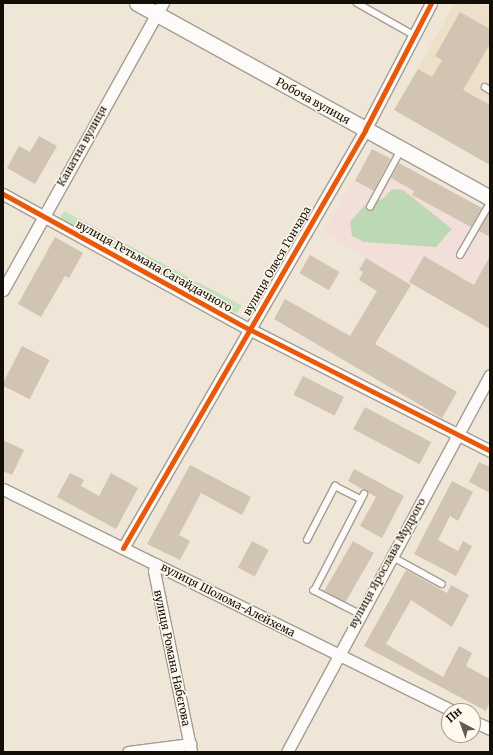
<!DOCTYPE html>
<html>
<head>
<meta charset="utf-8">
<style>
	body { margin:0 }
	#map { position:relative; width:493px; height:755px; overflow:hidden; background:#efe6d8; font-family:Merriweather,serif }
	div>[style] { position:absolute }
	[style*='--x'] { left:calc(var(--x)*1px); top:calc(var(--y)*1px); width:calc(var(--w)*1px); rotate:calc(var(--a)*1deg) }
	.built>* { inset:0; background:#eee0c8 }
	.industrial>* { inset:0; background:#f2dfda }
	.green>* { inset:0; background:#c7e0be; transform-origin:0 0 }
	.forest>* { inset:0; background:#bcd8b4 }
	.building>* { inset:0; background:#d2c4b2; transform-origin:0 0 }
	.roads { filter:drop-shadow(1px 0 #a39d92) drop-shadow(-1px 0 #a39d92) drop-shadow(0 1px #a39d92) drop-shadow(0 -1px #a39d92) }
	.lane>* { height:5.5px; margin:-2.75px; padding:0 2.75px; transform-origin:2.75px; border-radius:2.75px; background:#fdfbf9 }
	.street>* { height:11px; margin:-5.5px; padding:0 5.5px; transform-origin:5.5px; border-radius:5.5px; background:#fdfbf9 }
	.secondary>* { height:15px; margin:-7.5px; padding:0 7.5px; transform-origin:7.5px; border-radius:7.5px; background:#fdfbf9 }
	.cycleway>* { height:5px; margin:-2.5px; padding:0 2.5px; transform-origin:2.5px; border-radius:2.5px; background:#e8590c }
	span { translate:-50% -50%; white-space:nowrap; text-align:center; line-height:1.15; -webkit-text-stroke:3px #fef8ed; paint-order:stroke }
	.street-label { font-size:11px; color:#140f06 }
	.frame { position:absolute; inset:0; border:4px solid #140f06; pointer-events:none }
	.north { position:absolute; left:441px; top:703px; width:40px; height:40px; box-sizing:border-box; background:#fef8ed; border:1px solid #a09b91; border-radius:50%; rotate:319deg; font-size:11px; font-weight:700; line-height:16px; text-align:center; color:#140f06 }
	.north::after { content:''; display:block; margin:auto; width:14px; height:18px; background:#615a50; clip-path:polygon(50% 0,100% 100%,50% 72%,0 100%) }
</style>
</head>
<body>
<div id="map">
	<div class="built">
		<i style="clip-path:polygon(455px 3px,490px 6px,490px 165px,394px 110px)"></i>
	</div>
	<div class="industrial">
		<i style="clip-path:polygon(372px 149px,490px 213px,490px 256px,474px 285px,424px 256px,409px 282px,323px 232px)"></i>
	</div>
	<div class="green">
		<i style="left:64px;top:211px;width:201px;height:9px;rotate:28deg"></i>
	</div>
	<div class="forest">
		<i style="clip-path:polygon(392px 189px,403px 190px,452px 229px,436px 247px,364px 242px,352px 236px,350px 222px,364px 206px,384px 198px)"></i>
	</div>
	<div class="building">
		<i style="clip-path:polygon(460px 12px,490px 29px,490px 44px,463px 90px,490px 105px,490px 165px,394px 110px,418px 69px,432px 77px,442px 60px,435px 56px)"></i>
		<i style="clip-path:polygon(39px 136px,57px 146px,35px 184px,7px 168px,19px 146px,30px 152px)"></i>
		<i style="left:372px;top:149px;width:21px;height:36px;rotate:28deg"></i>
		<i style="clip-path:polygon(399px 163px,482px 208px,471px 227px,412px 195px,414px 191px,391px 178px)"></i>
		<i style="clip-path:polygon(489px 212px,490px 213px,490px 237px,479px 231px)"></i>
		<i style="clip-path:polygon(55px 237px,83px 253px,69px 278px,65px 276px,41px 317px,18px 304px)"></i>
		<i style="left:310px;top:255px;width:34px;height:21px;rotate:30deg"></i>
		<i style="clip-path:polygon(424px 256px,474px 285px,490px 256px,490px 329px,409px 282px)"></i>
		<i style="clip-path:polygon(366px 258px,411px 285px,375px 344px,457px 392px,442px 418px,274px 319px,285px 299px,350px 336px,377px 291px,359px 280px,363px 272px,359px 270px)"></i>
		<i style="left:22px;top:346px;width:31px;height:44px;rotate:27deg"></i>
		<i style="left:303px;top:376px;width:46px;height:21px;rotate:27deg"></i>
		<i style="left:365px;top:407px;width:75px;height:25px;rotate:28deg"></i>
		<i style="clip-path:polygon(3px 440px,24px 450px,12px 475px,3px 471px)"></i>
		<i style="clip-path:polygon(479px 462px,490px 467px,490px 493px,469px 482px)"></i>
		<i style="clip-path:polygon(190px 465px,251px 497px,242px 515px,201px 493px,179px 535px,190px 541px,180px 560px,147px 544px)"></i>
		<i style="clip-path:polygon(354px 469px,404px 496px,382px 538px,360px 526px,376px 497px,348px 481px)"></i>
		<i style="clip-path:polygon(70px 473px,84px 480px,81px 486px,99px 496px,111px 473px,138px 488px,116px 529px,57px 497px)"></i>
		<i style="clip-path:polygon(452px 481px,473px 492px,458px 521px,450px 516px,438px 540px,458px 551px,463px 541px,472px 546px,456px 576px,414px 554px)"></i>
		<i style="left:252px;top:541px;width:19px;height:30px;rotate:28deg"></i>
		<i style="left:353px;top:541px;width:24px;height:58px;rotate:30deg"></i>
		<i style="clip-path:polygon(406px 570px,447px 593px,451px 585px,469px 595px,452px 627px,411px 600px,386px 644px,443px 677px,459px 646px,472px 653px,466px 666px,490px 679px,490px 702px,486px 711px,364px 646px)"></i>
	</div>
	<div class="roads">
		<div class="lane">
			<i style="--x:357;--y:3;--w:65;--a:29.3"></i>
			<i style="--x:485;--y:87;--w:6;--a:31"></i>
			<i style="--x:370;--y:207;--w:65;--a:-61.5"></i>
			<i style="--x:460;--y:255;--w:60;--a:-60"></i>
			<i style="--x:307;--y:540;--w:61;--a:-62.6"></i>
			<i style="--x:335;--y:486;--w:29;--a:27"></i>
			<i style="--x:391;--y:556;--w:58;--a:28.8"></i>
			<i style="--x:359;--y:614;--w:51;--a:-152.9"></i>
			<i style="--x:314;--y:591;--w:109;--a:-62.7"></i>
		</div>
		<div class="street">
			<i style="--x:3;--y:194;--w:281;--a:28.8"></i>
			<i style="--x:249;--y:329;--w:270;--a:26.8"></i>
			<i style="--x:3;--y:290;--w:329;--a:-60.9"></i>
			<i style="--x:3;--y:489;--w:502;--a:26.26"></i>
			<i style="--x:123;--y:548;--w:483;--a:-59.9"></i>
			<i style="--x:365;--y:130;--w:143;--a:-62.5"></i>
			<i style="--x:156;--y:564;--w:7;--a:106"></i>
			<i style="--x:154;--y:571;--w:185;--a:78.4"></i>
			<i style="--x:473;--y:721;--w:19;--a:25"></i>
			<i style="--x:128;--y:752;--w:63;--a:-7.4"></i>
			<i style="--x:287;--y:752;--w:428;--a:-61.7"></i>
		</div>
		<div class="secondary">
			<i style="--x:137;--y:3;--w:403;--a:28.9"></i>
		</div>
	</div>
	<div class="cycleway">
		<i style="--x:3;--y:194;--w:281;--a:28.8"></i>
		<i style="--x:249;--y:329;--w:270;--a:26.8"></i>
		<i style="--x:123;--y:548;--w:483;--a:-59.9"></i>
		<i style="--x:365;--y:130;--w:143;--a:-62.5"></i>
	</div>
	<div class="street-label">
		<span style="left:313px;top:101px;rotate:29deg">Робоча вулиця</span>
		<span style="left:82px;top:146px;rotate:-61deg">Канатна вулиця</span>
		<span style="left:277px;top:261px;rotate:-60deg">вулиця Олеся Гончара</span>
		<span style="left:154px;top:266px;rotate:29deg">вулиця Гетьмана Сагайдачного</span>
		<span style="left:387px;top:563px;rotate:-61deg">вулиця Ярослава Мудрого</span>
		<span style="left:228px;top:600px;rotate:27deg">вулиця Шолома-Алейхема</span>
		<span style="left:172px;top:658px;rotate:78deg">вулиця Романа Набєгова</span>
	</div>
	<div class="frame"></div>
	<div class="north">Пн</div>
</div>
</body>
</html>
